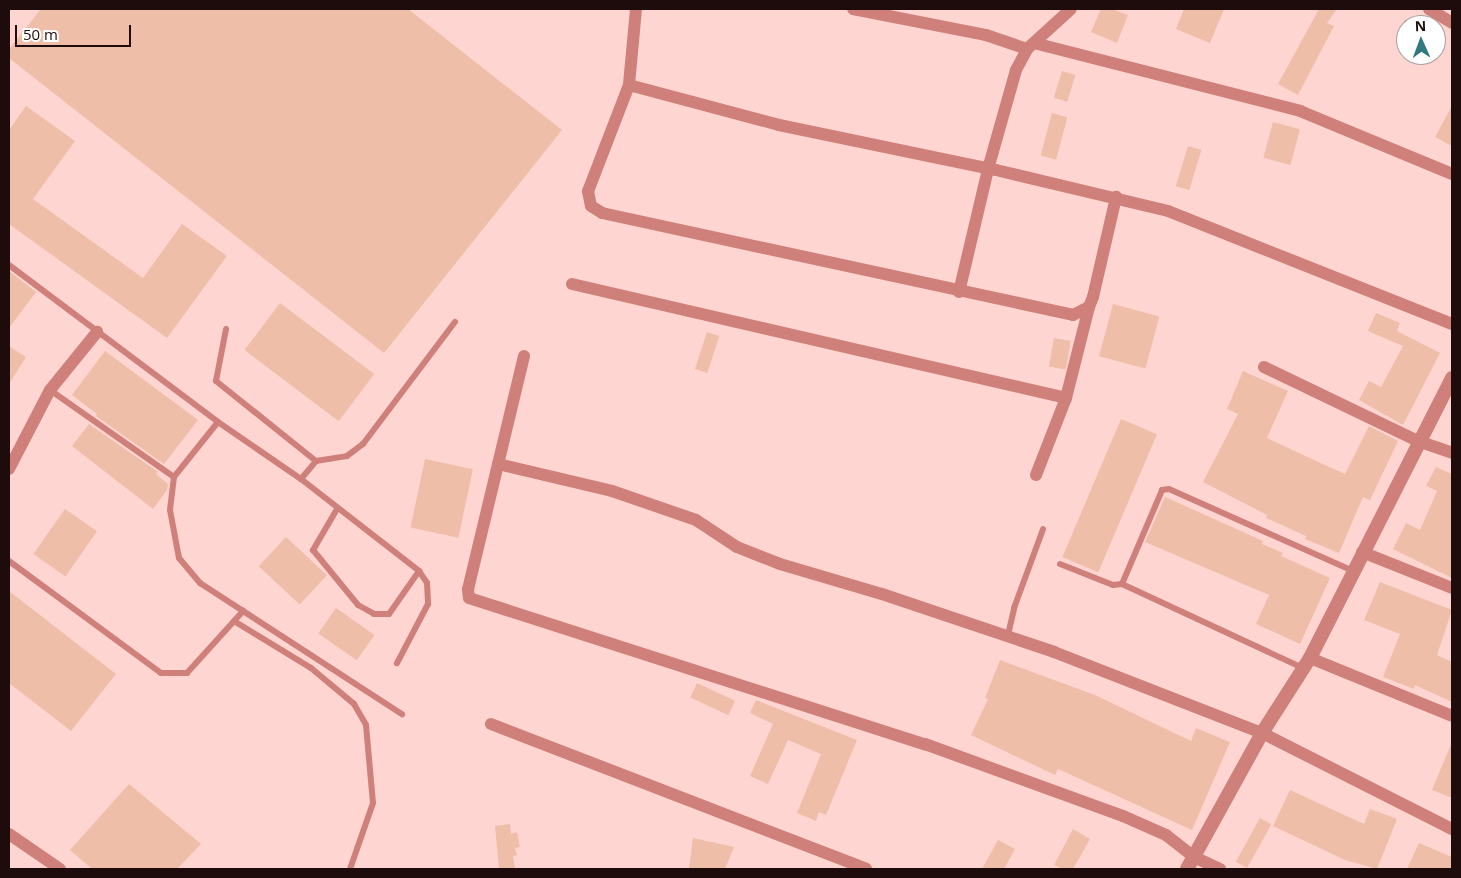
<!DOCTYPE html>
<html>
<head>
<meta charset="utf-8">
<style>
	body { margin:0 }
	#map { position:relative; width:1461px; height:878px; overflow:hidden; background:#ffd5d1; font-family:"Open Sans",sans-serif }
	div>[style] { position:absolute }
	[style*='--x'] { left:calc(var(--x)*1px); top:calc(var(--y)*1px); width:calc(var(--w)*1px); rotate:calc(var(--a)*1deg) }
	.building>* { inset:0; background:#efbea8; transform-origin:0 0 }
	.service>* { height:6px; margin:-3px; padding:0 3px; transform-origin:3px; border-radius:3px; background:#cf807a }
	.minor>* { height:12px; margin:-6px; padding:0 6px; transform-origin:6px; border-radius:6px; background:#cf807a }
	.tertiary>* { height:14px; margin:-7px; padding:0 7px; transform-origin:7px; border-radius:7px; background:#cf807a }
	span { translate:-50% -50%; white-space:nowrap; text-align:center; line-height:1.15; -webkit-text-stroke:5px #fff; paint-order:stroke }
	.frame { position:absolute; inset:0; border:10px solid #1d0c0b; pointer-events:none }
	.north { position:absolute; left:1396px; top:15px; width:50px; height:50px; box-sizing:border-box; background:#fff; border:1px solid #a59e9d; border-radius:50%; rotate:358deg; font-size:14px; font-weight:700; line-height:20px; text-align:center; color:#1d0c0b }
	.north::after { content:''; display:block; margin:auto; width:18px; height:22px; background:#307980; clip-path:polygon(50% 0,100% 100%,50% 72%,0 100%) }
	.scale { position:absolute; left:15px; top:25px; width:116px; height:22px; box-sizing:border-box; border:2px solid #1d0c0b; border-top:0; padding-left:6px; font-size:15px; line-height:18px; white-space:nowrap; color:#1d0c0b; -webkit-text-stroke:4px #fff; paint-order:stroke }
</style>
</head>
<body>
<div id="map">
	<div class="building">
		<i style="clip-path:polygon(41px 9px,408px 9px,562px 130px,384px 353px,9px 58px,9px 49px)"></i>
		<i style="clip-path:polygon(1101px 9px,1112px 9px,1128px 15px,1117px 43px,1091px 32px)"></i>
		<i style="clip-path:polygon(1184px 9px,1224px 9px,1210px 43px,1176px 29px)"></i>
		<i style="clip-path:polygon(1319px 9px,1337px 9px,1327px 23px,1334px 26px,1298px 95px,1278px 84px)"></i>
		<i style="left:1062px;top:71px;width:14px;height:28px;rotate:17deg"></i>
		<i style="clip-path:polygon(26px 106px,75px 141px,33px 199px,143px 278px,182px 224px,227px 256px,167px 338px,9px 224px,9px 130px)"></i>
		<i style="clip-path:polygon(1452px 106px,1452px 146px,1435px 137px)"></i>
		<i style="left:1052px;top:113px;width:16px;height:44px;rotate:15deg"></i>
		<i style="left:1273px;top:122px;width:28px;height:37px;rotate:15deg"></i>
		<i style="left:1188px;top:146px;width:14px;height:42px;rotate:17deg"></i>
		<i style="clip-path:polygon(9px 271px,36px 292px,9px 328px)"></i>
		<i style="left:280px;top:303px;width:118px;height:59px;rotate:37deg"></i>
		<i style="left:1113px;top:304px;width:48px;height:54px;rotate:15deg"></i>
		<i style="clip-path:polygon(1376px 313px,1400px 323px,1397px 331px,1440px 353px,1403px 425px,1359px 400px,1369px 381px,1381px 387px,1403px 346px,1368px 331px)"></i>
		<i style="left:707px;top:332px;width:13px;height:39px;rotate:18deg"></i>
		<i style="left:1054px;top:338px;width:17px;height:29px;rotate:10deg"></i>
		<i style="clip-path:polygon(9px 346px,26px 357px,9px 384px)"></i>
		<i style="clip-path:polygon(105px 351px,198px 420px,164px 464px,96px 416px,97px 414px,72px 395px)"></i>
		<i style="clip-path:polygon(1243px 371px,1288px 391px,1267px 438px,1327px 466px,1345px 474px,1369px 426px,1398px 441px,1370px 500px,1363px 497px,1339px 553px,1305px 539px,1306px 536px,1266px 518px,1267px 515px,1203px 482px,1238px 414px,1227px 409px)"></i>
		<i style="left:1121px;top:419px;width:39px;height:150px;rotate:23deg"></i>
		<i style="clip-path:polygon(89px 424px,158px 472px,156px 474px,168px 484px,167px 490px,153px 509px,72px 446px)"></i>
		<i style="left:425px;top:459px;width:49px;height:70px;rotate:12deg"></i>
		<i style="clip-path:polygon(1436px 467px,1452px 474px,1452px 578px,1393px 549px,1406px 523px,1420px 530px,1437px 491px,1426px 486px)"></i>
		<i style="clip-path:polygon(1165px 497px,1263px 541px,1262px 544px,1283px 553px,1281px 556px,1330px 578px,1300px 644px,1256px 624px,1269px 595px,1145px 542px)"></i>
		<i style="left:65px;top:509px;width:39px;height:55px;rotate:35deg"></i>
		<i style="left:286px;top:537px;width:56px;height:40px;rotate:43deg"></i>
		<i style="clip-path:polygon(1380px 582px,1452px 610px,1437px 655px,1452px 662px,1452px 702px,1415px 685px,1414px 689px,1383px 677px,1400px 634px,1364px 620px)"></i>
		<i style="clip-path:polygon(9px 591px,116px 674px,71px 731px,9px 683px)"></i>
		<i style="left:336px;top:608px;width:47px;height:31px;rotate:35deg"></i>
		<i style="clip-path:polygon(1000px 660px,1095px 695px,1191px 741px,1196px 728px,1230px 742px,1192px 830px,1058px 769px,1055px 775px,971px 735px,988px 699px,985px 698px)"></i>
		<i style="left:697px;top:683px;width:42px;height:16px;rotate:25deg"></i>
		<i style="clip-path:polygon(756px 700px,857px 740px,826px 815px,819px 812px,816px 821px,797px 813px,821px 754px,788px 740px,768px 784px,750px 776px,773px 724px,750px 713px)"></i>
		<i style="clip-path:polygon(1452px 742px,1452px 798px,1432px 790px)"></i>
		<i style="clip-path:polygon(129px 784px,201px 844px,177px 869px,92px 869px,70px 850px)"></i>
		<i style="clip-path:polygon(1290px 790px,1364px 824px,1370px 809px,1397px 819px,1377px 869px,1345px 860px,1273px 826px)"></i>
		<i style="left:1260px;top:818px;width:13px;height:50px;rotate:29deg"></i>
		<i style="clip-path:polygon(510px 824px,511px 834px,517px 832px,520px 847px,515px 848px,517px 855px,513px 856px,515px 869px,499px 869px,495px 826px)"></i>
		<i style="clip-path:polygon(1073px 829px,1090px 839px,1073px 869px,1063px 869px,1054px 865px)"></i>
		<i style="clip-path:polygon(693px 838px,734px 847px,725px 869px,689px 869px)"></i>
		<i style="clip-path:polygon(998px 840px,1015px 849px,1004px 869px,982px 869px)"></i>
		<i style="clip-path:polygon(1419px 843px,1452px 857px,1452px 869px,1407px 869px)"></i>
	</div>
	<div class="service">
		<i style="--x:9;--y:265;--w:261;--a:36.9"></i>
		<i style="--x:218;--y:422;--w:101;--a:34.5"></i>
		<i style="--x:301;--y:479;--w:150;--a:37.9"></i>
		<i style="--x:419;--y:571;--w:14;--a:56"></i>
		<i style="--x:427;--y:583;--w:21;--a:87"></i>
		<i style="--x:428;--y:604;--w:67;--a:117.7"></i>
		<i style="--x:226;--y:329;--w:53;--a:100.9"></i>
		<i style="--x:216;--y:381;--w:128;--a:38.7"></i>
		<i style="--x:50;--y:390;--w:151;--a:35.1"></i>
		<i style="--x:218;--y:422;--w:70;--a:128.7"></i>
		<i style="--x:174;--y:477;--w:33;--a:97"></i>
		<i style="--x:170;--y:510;--w:49;--a:79.4"></i>
		<i style="--x:179;--y:558;--w:33;--a:50"></i>
		<i style="--x:200;--y:583;--w:241;--a:33"></i>
		<i style="--x:301;--y:479;--w:23;--a:-50"></i>
		<i style="--x:316;--y:461;--w:31;--a:-9"></i>
		<i style="--x:347;--y:456;--w:20;--a:-37"></i>
		<i style="--x:363;--y:444;--w:153;--a:-53"></i>
		<i style="--x:337;--y:509;--w:48;--a:120.3"></i>
		<i style="--x:313;--y:550;--w:71;--a:50.7"></i>
		<i style="--x:358;--y:605;--w:18;--a:29"></i>
		<i style="--x:374;--y:614;--w:15;--a:0"></i>
		<i style="--x:389;--y:614;--w:52;--a:-55.1"></i>
		<i style="--x:9;--y:561;--w:189;--a:36.4"></i>
		<i style="--x:161;--y:673;--w:26;--a:0"></i>
		<i style="--x:187;--y:673;--w:84;--a:-47.9"></i>
		<i style="--x:1060;--y:564;--w:57;--a:21.6"></i>
		<i style="--x:1113;--y:585;--w:9;--a:-6"></i>
		<i style="--x:1122;--y:584;--w:102;--a:-66.9"></i>
		<i style="--x:1162;--y:490;--w:7;--a:-8"></i>
		<i style="--x:1169;--y:489;--w:201;--a:24"></i>
		<i style="--x:1122;--y:584;--w:200;--a:24.9"></i>
		<i style="--x:234;--y:621;--w:90;--a:31.4"></i>
		<i style="--x:311;--y:668;--w:56;--a:39.9"></i>
		<i style="--x:354;--y:704;--w:24;--a:60"></i>
		<i style="--x:366;--y:725;--w:78;--a:84.9"></i>
		<i style="--x:373;--y:803;--w:70;--a:109.2"></i>
		<i style="--x:1008;--y:635;--w:28;--a:-77"></i>
		<i style="--x:1014;--y:608;--w:84;--a:-69.8"></i>
	</div>
	<div class="minor">
		<i style="--x:636;--y:9;--w:76;--a:95.3"></i>
		<i style="--x:629;--y:85;--w:155;--a:14.9"></i>
		<i style="--x:779;--y:125;--w:222;--a:11.7"></i>
		<i style="--x:996;--y:170;--w:177;--a:13.4"></i>
		<i style="--x:1168;--y:211;--w:306;--a:21.7"></i>
		<i style="--x:853;--y:9;--w:136;--a:11.1"></i>
		<i style="--x:986;--y:35;--w:43;--a:18.9"></i>
		<i style="--x:1429;--y:9;--w:27;--a:31"></i>
		<i style="--x:1034;--y:43;--w:275;--a:14.3"></i>
		<i style="--x:1300;--y:111;--w:165;--a:22.5"></i>
		<i style="--x:629;--y:85;--w:114;--a:111.1"></i>
		<i style="--x:588;--y:191;--w:15;--a:79"></i>
		<i style="--x:591;--y:206;--w:13;--a:32"></i>
		<i style="--x:602;--y:213;--w:482;--a:12.2"></i>
		<i style="--x:1073;--y:315;--w:18;--a:-27"></i>
		<i style="--x:1089;--y:307;--w:11;--a:-68"></i>
		<i style="--x:1093;--y:297;--w:103;--a:-77"></i>
		<i style="--x:572;--y:284;--w:507;--a:12.99"></i>
		<i style="--x:959;--y:292;--w:126;--a:-76.7"></i>
		<i style="--x:988;--y:169;--w:103;--a:-74.2"></i>
		<i style="--x:1016;--y:70;--w:24;--a:-62"></i>
		<i style="--x:1027;--y:49;--w:59;--a:-42.3"></i>
		<i style="--x:524;--y:356;--w:240;--a:103.5"></i>
		<i style="--x:468;--y:589;--w:9;--a:84"></i>
		<i style="--x:469;--y:598;--w:479;--a:17.8"></i>
		<i style="--x:925;--y:744;--w:211;--a:20"></i>
		<i style="--x:1123;--y:816;--w:47;--a:23.8"></i>
		<i style="--x:1166;--y:835;--w:36;--a:38"></i>
		<i style="--x:1194;--y:857;--w:29;--a:25"></i>
		<i style="--x:1264;--y:367;--w:171;--a:25.7"></i>
		<i style="--x:1418;--y:441;--w:36;--a:19"></i>
		<i style="--x:498;--y:464;--w:117;--a:13.3"></i>
		<i style="--x:612;--y:491;--w:89;--a:19"></i>
		<i style="--x:696;--y:520;--w:49;--a:33.4"></i>
		<i style="--x:737;--y:547;--w:46;--a:21.6"></i>
		<i style="--x:780;--y:564;--w:106;--a:16.4"></i>
		<i style="--x:882;--y:594;--w:182;--a:18.6"></i>
		<i style="--x:1054;--y:652;--w:223;--a:21.3"></i>
		<i style="--x:1262;--y:733;--w:213;--a:26.8"></i>
		<i style="--x:9;--y:469;--w:89;--a:-62.6"></i>
		<i style="--x:50;--y:390;--w:75;--a:-51"></i>
		<i style="--x:1036;--y:475;--w:83;--a:-68.7"></i>
		<i style="--x:1066;--y:398;--w:94;--a:-75.8"></i>
		<i style="--x:1362;--y:552;--w:97;--a:21.8"></i>
		<i style="--x:1310;--y:658;--w:153;--a:22.2"></i>
		<i style="--x:491;--y:724;--w:402;--a:21.1"></i>
		<i style="--x:9;--y:834;--w:62;--a:34.5"></i>
	</div>
	<div class="tertiary">
		<i style="--x:1187;--y:869;--w:155;--a:-61.1"></i>
		<i style="--x:1262;--y:733;--w:89;--a:-57.4"></i>
		<i style="--x:1310;--y:658;--w:314;--a:-63.1"></i>
	</div>
	<div class="frame"></div>
	<div class="north">N</div>
	<div class="scale">50 m</div>
</div>
</body>
</html>
